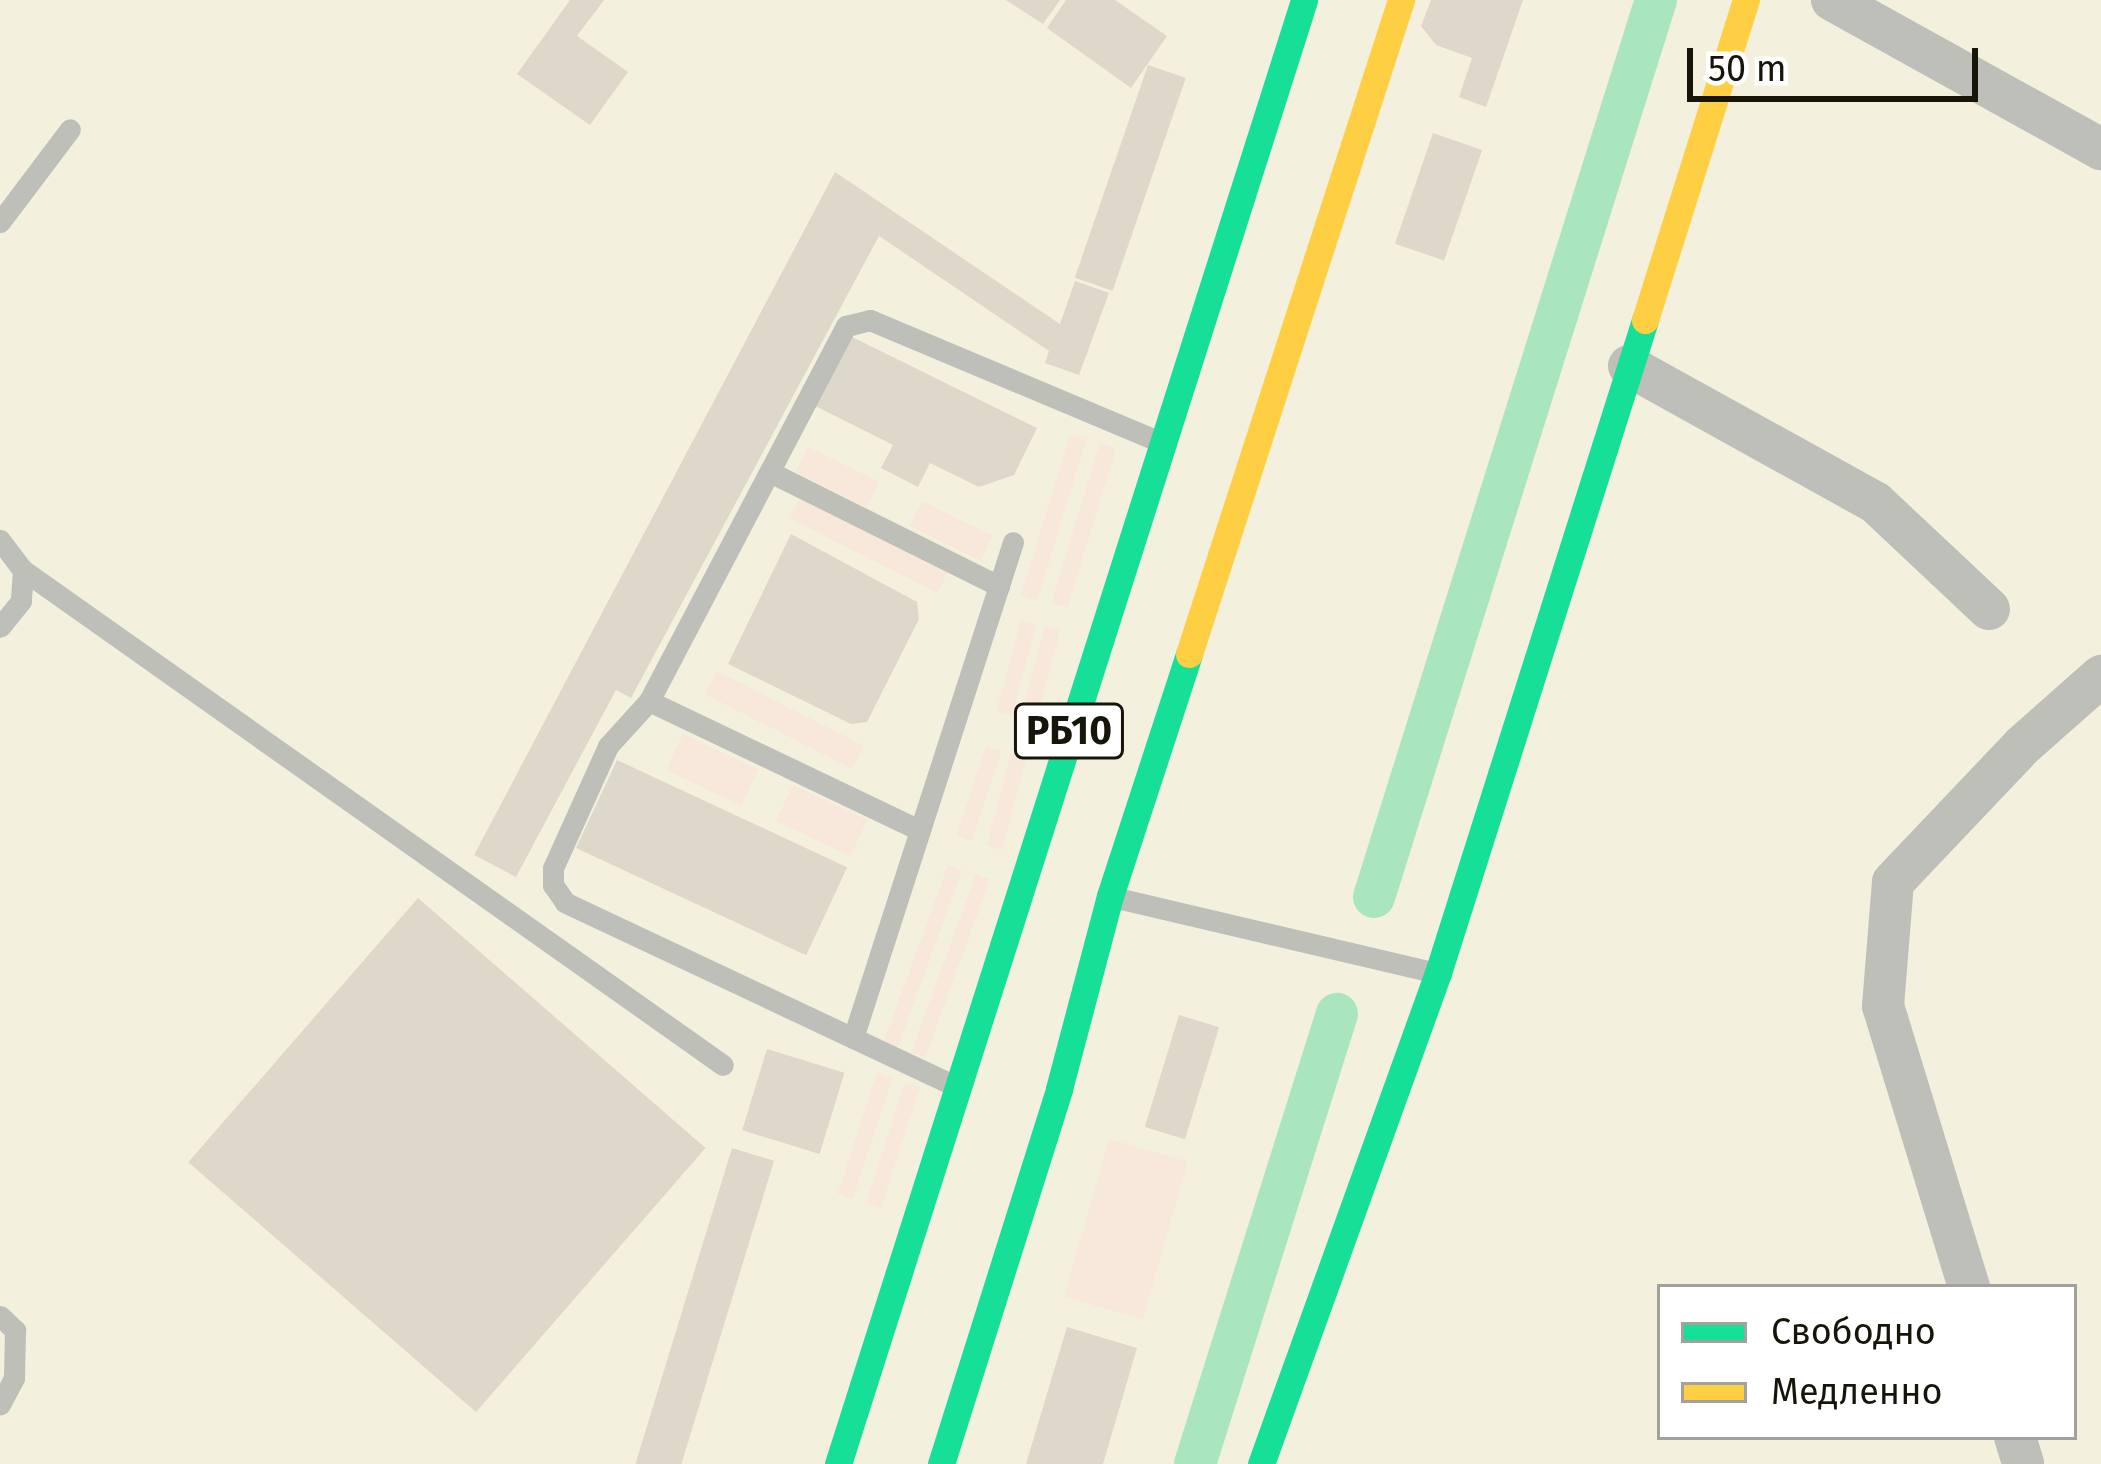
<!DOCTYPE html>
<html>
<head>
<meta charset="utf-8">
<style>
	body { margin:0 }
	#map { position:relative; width:2101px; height:1464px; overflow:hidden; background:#f3f0de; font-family:"Fira Sans",sans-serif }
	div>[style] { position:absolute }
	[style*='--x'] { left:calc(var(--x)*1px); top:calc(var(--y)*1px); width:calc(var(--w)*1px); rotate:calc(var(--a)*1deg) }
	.green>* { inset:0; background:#f7e8db; transform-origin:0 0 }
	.canal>* { height:42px; margin:-21px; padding:0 21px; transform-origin:21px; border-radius:21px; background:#a9e5be }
	.building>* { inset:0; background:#ded8cb; transform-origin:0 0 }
	.lane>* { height:21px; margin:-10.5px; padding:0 10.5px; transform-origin:10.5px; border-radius:10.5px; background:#bdbfb8 }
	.street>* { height:42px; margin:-21px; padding:0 21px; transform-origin:21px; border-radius:21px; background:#bdbfb8 }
	.fast>* { height:27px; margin:-13.5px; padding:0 13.5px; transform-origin:13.5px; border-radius:13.5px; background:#16e098 }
	.slow>* { height:27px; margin:-13.5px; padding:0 13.5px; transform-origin:13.5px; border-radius:13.5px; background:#ffcf43 }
	span { translate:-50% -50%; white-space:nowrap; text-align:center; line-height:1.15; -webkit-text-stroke:10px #fff; paint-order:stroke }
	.shield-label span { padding:3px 9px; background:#fff; border:3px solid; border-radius:9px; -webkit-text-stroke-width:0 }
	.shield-label { font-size:39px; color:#17150a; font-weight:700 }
	.legend { position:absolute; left:1657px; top:1284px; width:420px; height:156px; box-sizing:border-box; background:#fff; border:3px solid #a2a19d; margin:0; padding:15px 21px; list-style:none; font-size:36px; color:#17150a }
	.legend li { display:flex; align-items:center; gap:24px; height:60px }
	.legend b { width:60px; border:3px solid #a2a19d }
	.scale { position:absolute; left:1687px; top:48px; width:291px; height:54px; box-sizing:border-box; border:6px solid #17150a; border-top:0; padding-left:15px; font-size:36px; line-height:42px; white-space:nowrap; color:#17150a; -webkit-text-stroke:9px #fff; paint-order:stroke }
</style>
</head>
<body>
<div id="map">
	<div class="green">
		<i style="left:1070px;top:435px;width:17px;height:168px;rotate:17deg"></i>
		<i style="left:1100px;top:443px;width:17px;height:167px;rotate:17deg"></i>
		<i style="left:808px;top:447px;width:79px;height:28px;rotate:26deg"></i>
		<i style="left:802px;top:495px;width:165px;height:26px;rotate:27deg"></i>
		<i style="left:922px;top:501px;width:79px;height:28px;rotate:26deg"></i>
		<i style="left:1021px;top:620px;width:16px;height:95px;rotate:15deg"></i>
		<i style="left:1045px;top:626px;width:16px;height:95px;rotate:15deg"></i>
		<i style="left:717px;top:671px;width:165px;height:26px;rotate:27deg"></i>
		<i style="left:683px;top:734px;width:83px;height:40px;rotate:25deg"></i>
		<i style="left:986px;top:746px;width:16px;height:95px;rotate:18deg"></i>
		<i style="left:1011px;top:754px;width:16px;height:95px;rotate:15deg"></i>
		<i style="left:793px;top:785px;width:82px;height:40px;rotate:25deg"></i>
		<i style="left:948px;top:865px;width:15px;height:190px;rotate:20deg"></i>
		<i style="left:976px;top:874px;width:15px;height:190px;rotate:20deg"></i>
		<i style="left:877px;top:1073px;width:16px;height:127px;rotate:18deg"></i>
		<i style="left:905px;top:1082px;width:16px;height:127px;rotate:18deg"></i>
		<i style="left:1109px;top:1139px;width:82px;height:164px;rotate:16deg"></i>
	</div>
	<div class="canal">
		<i style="--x:1374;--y:897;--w:940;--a:-72.55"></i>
		<i style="--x:1195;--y:1464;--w:472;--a:-72.5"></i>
	</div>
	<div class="building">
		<i style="clip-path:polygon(570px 0,604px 0,577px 36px,628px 72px,590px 125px,517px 74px)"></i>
		<i style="clip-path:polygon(1006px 0,1060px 0,1043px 24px)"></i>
		<i style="clip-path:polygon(1066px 0,1115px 0,1167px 36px,1131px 88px,1047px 28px)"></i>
		<i style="clip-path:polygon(1431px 0,1523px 0,1486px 107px,1459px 97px,1472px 58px,1436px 45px,1421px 26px)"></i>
		<i style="left:1148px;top:65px;width:40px;height:225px;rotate:19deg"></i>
		<i style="left:1433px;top:133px;width:52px;height:117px;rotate:19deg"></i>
		<i style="clip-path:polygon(835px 172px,1060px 324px,1075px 281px,1109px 293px,1079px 375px,1045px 363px,1049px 351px,879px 236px,631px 698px,616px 690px,516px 877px,474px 855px)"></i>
		<i style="clip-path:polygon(846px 334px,1037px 428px,1014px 475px,979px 487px,930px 463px,918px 487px,881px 468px,893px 445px,811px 404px)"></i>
		<i style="clip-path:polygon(791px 534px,917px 602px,919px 619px,867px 722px,851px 724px,728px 664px)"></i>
		<i style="left:617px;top:760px;width:254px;height:97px;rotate:25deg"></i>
		<i style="left:418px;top:898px;width:381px;height:350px;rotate:41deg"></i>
		<i style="left:1179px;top:1015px;width:42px;height:117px;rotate:17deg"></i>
		<i style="left:767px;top:1049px;width:81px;height:85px;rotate:17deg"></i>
		<i style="left:732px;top:1148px;width:44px;height:332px;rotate:17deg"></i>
		<i style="clip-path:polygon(1067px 1327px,1137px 1348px,1103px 1464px,1026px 1464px)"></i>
	</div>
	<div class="lane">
		<i style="--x:0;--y:222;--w:116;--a:-53"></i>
		<i style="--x:770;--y:472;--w:256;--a:26.5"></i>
		<i style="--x:0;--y:540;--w:38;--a:53"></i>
		<i style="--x:23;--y:570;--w:31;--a:94"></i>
		<i style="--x:21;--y:601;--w:33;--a:129"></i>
		<i style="--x:23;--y:570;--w:857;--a:35.27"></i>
		<i style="--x:649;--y:701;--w:300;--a:25.5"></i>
		<i style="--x:1117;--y:898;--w:329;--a:13.2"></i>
		<i style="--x:853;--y:1038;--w:521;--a:-72.12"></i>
		<i style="--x:951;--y:1084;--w:427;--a:-154.8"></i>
		<i style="--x:565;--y:902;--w:21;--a:-125"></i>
		<i style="--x:553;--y:885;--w:17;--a:-90"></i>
		<i style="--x:553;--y:868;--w:134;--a:-65.7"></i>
		<i style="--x:608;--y:746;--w:61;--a:-47.7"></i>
		<i style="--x:649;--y:701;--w:424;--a:-62.3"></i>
		<i style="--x:846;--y:326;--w:25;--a:-14"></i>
		<i style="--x:870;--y:320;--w:312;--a:22.8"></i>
		<i style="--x:0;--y:1316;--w:21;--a:43"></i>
		<i style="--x:15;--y:1330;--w:48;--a:91.2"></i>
		<i style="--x:14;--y:1378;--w:30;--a:118"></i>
	</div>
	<div class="street">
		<i style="--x:1832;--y:0;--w:308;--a:29"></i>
		<i style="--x:1629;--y:366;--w:282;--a:29"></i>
		<i style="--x:1876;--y:503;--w:155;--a:43.2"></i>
		<i style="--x:1969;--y:1287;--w:294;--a:-107"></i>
		<i style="--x:1883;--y:1006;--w:124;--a:-85.4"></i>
		<i style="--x:1893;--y:882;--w:187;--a:-46.5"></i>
		<i style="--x:2022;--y:746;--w:106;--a:-41.5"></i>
		<i style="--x:2015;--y:1437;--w:28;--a:73"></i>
	</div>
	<div class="fast">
		<i style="--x:838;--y:1464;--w:1536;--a:-72.34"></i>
		<i style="--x:941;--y:1464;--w:393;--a:-72.5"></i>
		<i style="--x:1059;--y:1089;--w:200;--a:-75.2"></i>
		<i style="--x:1110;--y:896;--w:255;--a:-71.9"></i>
		<i style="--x:1261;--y:1464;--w:522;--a:-70.18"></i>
		<i style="--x:1438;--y:973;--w:685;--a:-72.41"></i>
	</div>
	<div class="slow">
		<i style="--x:1645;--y:320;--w:336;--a:-72.5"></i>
		<i style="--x:1189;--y:654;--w:688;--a:-72.04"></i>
	</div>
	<div class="shield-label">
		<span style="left:1069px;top:731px">РБ10</span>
	</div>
	<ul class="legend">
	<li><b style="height:15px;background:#16e098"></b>Свободно</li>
	<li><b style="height:15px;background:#ffcf43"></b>Медленно</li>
	</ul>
	<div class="scale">50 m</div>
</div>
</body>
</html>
